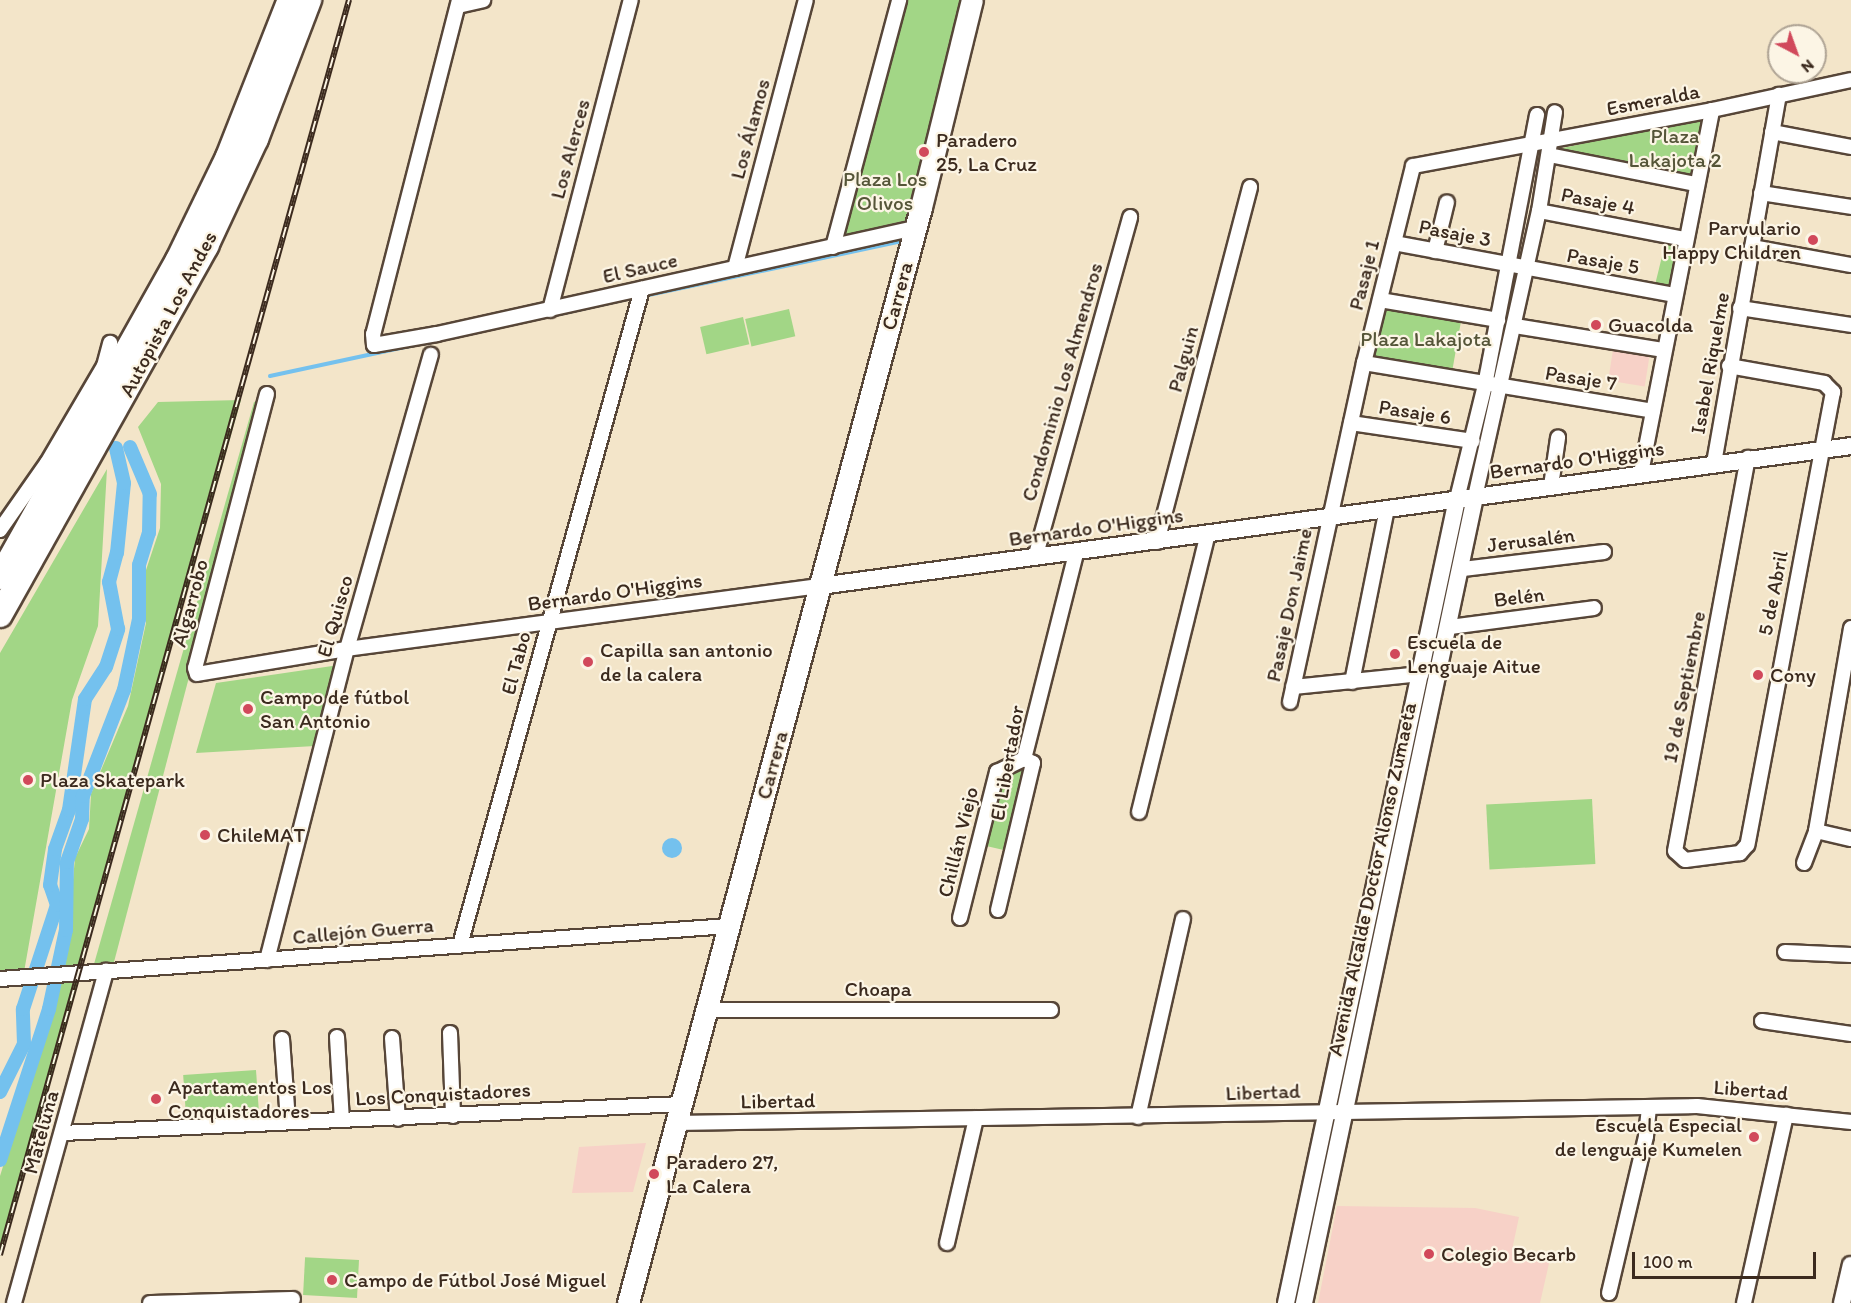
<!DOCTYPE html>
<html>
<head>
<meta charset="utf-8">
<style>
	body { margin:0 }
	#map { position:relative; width:1851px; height:1303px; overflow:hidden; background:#f3e5c9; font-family:Itim,sans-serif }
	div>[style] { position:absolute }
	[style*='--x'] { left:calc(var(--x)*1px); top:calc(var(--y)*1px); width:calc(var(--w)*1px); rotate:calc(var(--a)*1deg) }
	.built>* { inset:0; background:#f7d1c7; transform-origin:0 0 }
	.green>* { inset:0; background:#a2d686; transform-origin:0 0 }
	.water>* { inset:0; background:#74c1ee }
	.round { border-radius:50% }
	.stream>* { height:4px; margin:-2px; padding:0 2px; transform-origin:2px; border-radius:2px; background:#74c1ee }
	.canal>* { height:14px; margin:-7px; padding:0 7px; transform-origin:7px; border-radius:7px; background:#74c1ee }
	.roads { filter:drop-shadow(2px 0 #574638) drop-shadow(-2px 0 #574638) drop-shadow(0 2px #574638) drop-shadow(0 -2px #574638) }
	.minor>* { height:14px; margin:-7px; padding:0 7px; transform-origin:7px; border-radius:7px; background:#fff }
	.tertiary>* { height:16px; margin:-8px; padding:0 8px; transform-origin:8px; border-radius:8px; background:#fff }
	.primary>* { height:21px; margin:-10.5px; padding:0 10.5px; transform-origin:10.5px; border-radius:10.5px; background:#fff }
	.motorway>* { height:24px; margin:-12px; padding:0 12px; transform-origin:12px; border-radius:12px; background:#fff }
	.rail>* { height:6px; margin-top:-3px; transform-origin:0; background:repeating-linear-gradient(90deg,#fcf5e5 0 11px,#3b2a1e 0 22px); box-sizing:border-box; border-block:2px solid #3b2a1e }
	.dots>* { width:16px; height:16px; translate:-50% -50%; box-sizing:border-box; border:3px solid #fcf5e5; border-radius:50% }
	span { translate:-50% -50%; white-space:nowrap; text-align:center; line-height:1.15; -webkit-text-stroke:4.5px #fcf5e5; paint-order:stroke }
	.street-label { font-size:21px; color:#3b2a1e }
	.park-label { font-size:21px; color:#555538 }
	.poi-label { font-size:21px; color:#3b2a1e }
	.left { translate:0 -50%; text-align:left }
	.right { translate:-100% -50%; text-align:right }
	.north { position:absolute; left:1767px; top:24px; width:60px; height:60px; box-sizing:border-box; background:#fcf5e5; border:2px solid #afa495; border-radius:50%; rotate:139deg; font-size:16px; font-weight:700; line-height:24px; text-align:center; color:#3b2a1e }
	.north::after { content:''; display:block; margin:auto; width:21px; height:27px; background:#d1495b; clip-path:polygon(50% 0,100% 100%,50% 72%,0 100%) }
	.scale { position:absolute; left:1632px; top:1252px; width:184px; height:27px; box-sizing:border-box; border:3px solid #3b2a1e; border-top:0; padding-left:8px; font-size:18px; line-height:21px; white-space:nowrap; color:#3b2a1e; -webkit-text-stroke:4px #fcf5e5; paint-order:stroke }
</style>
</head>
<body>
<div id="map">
	<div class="built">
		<i style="left:1613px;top:350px;width:37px;height:31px;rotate:9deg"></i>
		<i style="clip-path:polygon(646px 1143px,633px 1192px,572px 1193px,579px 1147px)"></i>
		<i style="clip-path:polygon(1337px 1206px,1475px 1208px,1519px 1217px,1512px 1250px,1550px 1259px,1540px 1303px,1318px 1303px)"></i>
	</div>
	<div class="green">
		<i style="clip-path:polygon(903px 0,962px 0,912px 219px,840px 236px)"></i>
		<i style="clip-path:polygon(1704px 117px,1691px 175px,1561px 151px,1563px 148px)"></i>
		<i style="clip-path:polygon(1666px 240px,1682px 243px,1674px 287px,1655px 285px)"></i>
		<i style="left:1384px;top:303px;width:79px;height:56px;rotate:10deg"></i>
		<i style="left:789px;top:309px;width:28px;height:45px;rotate:77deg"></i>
		<i style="left:743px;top:317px;width:28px;height:44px;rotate:77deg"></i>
		<i style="clip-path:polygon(241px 400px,80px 965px,65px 967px,75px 858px,89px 829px,91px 794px,128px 706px,146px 623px,146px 570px,160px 528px,161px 484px,138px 427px,158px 402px)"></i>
		<i style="clip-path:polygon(262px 400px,114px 962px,94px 964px,254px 402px)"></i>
		<i style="clip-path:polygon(107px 469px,98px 626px,72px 700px,24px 972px,0 974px,0 653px)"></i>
		<i style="clip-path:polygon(339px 665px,315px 746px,196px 753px,216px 683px)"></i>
		<i style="clip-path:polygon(1021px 764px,1029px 766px,1008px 851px,982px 845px,999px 774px)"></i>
		<i style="left:1592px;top:799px;width:65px;height:106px;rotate:87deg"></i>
		<i style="clip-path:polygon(79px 980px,0 1256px,0 1176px,60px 982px)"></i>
		<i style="left:256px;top:1070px;width:43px;height:73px;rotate:86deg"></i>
		<i style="left:359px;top:1260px;width:38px;height:54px;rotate:93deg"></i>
	</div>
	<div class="water">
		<i class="round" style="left:662px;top:838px;width:20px;height:20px"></i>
	</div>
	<div class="stream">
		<i style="--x:644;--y:296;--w:265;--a:-12"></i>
		<i style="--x:550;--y:316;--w:88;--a:-12.5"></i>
		<i style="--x:270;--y:376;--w:162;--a:-12.1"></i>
	</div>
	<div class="canal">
		<i style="--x:0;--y:1092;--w:54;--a:-63.4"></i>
		<i style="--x:24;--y:1044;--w:35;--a:-92"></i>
		<i style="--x:23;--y:1009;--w:109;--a:-71.9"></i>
		<i style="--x:57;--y:905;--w:21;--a:-109"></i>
		<i style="--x:50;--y:885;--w:36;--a:-82"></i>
		<i style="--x:55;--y:849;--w:41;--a:-70.3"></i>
		<i style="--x:69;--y:810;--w:112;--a:-81.8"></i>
		<i style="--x:85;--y:699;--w:38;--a:-57"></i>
		<i style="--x:106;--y:667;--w:40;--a:-72"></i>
		<i style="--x:118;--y:629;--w:48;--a:-100.8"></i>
		<i style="--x:109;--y:582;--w:30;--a:-75"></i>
		<i style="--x:117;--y:553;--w:70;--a:-84.3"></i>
		<i style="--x:124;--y:483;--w:36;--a:-103"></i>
		<i style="--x:0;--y:1160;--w:159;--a:-72"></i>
		<i style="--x:49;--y:1009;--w:81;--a:-77.9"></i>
		<i style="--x:66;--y:930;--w:68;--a:-89.2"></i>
		<i style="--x:67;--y:862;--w:46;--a:-70.8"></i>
		<i style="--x:82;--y:819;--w:23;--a:-88"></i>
		<i style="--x:83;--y:796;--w:114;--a:-68.9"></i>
		<i style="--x:124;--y:690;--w:73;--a:-78.1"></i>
		<i style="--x:139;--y:619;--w:54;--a:-90"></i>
		<i style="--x:139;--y:565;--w:34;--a:-73"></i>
		<i style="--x:149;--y:533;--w:39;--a:-89"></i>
		<i style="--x:150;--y:494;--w:51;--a:-113.1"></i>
	</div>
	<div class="roads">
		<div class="minor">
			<i style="--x:459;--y:0;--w:345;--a:104.4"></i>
			<i style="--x:373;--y:334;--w:11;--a:85"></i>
			<i style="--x:374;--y:345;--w:64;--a:-9.9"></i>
			<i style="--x:437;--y:334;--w:490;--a:-12.5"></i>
			<i style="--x:458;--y:6;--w:26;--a:-13"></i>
			<i style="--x:1772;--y:132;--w:80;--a:10.8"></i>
			<i style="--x:1549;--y:155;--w:150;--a:11.2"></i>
			<i style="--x:1761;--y:193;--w:91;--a:8.8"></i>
			<i style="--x:1539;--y:211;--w:149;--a:10.9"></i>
			<i style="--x:1394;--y:243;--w:286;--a:10.5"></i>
			<i style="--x:833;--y:247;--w:256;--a:-75"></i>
			<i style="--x:1752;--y:247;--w:101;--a:10.3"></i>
			<i style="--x:1435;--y:251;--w:50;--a:-76.2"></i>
			<i style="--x:735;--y:268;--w:277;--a:-75.2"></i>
			<i style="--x:1380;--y:300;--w:120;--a:9.6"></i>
			<i style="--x:1740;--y:308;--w:112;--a:8.7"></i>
			<i style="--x:550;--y:310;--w:320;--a:-75.4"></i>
			<i style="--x:1515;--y:326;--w:151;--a:9.2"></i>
			<i style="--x:1364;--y:363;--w:293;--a:9.4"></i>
			<i style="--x:1729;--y:366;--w:97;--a:10.1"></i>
			<i style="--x:1824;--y:383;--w:13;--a:45"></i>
			<i style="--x:1833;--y:392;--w:461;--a:100.7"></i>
			<i style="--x:1747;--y:845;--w:11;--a:131"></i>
			<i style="--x:1740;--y:853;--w:55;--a:172.7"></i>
			<i style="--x:1685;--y:860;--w:13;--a:-138"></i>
			<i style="--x:1675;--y:851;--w:400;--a:-79.5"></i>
			<i style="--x:267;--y:394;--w:283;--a:104.7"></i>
			<i style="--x:195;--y:668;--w:6;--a:72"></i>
			<i style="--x:197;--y:674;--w:152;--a:-9.5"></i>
			<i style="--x:347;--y:649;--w:477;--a:-7.6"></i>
			<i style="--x:1351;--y:423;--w:123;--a:8.4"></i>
			<i style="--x:1714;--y:463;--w:374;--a:-80"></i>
			<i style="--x:1641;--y:473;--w:370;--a:-78.9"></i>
			<i style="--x:1551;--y:486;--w:49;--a:-81.7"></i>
			<i style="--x:1475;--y:497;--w:293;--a:-77.4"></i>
			<i style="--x:1539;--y:211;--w:100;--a:-80.8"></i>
			<i style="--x:1457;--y:499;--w:117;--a:-76.2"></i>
			<i style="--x:1485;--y:385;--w:275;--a:-79.1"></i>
			<i style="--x:0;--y:530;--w:82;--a:-55"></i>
			<i style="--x:47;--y:463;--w:113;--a:-59.6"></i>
			<i style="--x:104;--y:366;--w:24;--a:-75"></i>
			<i style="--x:1157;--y:542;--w:367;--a:-75.3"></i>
			<i style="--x:1035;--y:558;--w:354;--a:-74.4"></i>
			<i style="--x:1463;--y:569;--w:142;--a:-6.9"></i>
			<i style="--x:1450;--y:627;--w:145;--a:-7.5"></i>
			<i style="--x:1352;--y:682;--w:177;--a:-78.6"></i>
			<i style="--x:1293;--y:687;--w:129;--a:-5.8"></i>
			<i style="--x:1290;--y:702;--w:347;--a:-77.7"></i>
			<i style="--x:1364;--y:363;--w:203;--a:-76"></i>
			<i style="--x:1413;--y:166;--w:304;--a:-10.6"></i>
			<i style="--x:1712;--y:110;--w:142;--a:-12.2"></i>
			<i style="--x:1139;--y:812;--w:286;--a:-76.1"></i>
			<i style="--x:1816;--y:831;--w:36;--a:13"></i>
			<i style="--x:1804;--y:863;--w:34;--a:-69"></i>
			<i style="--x:1816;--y:831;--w:206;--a:-80.2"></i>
			<i style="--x:998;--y:910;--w:151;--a:-76.6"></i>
			<i style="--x:1033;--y:763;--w:10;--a:-156"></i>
			<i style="--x:1024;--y:759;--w:212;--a:-75.8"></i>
			<i style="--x:960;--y:918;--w:151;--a:-75.8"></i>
			<i style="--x:997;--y:772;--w:30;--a:-26"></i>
			<i style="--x:460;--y:945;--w:681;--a:-74.49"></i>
			<i style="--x:1785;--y:952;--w:66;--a:2.6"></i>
			<i style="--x:267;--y:960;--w:321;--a:-75.6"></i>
			<i style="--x:347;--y:649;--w:306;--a:-74.1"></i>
			<i style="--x:0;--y:979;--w:731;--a:-4.16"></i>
			<i style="--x:706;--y:1010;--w:345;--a:0"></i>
			<i style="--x:1762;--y:1021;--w:90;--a:8.3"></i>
			<i style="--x:450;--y:1033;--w:83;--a:87.9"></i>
			<i style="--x:337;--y:1037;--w:83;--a:86.6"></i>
			<i style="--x:392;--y:1038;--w:81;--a:85.8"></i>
			<i style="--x:282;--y:1039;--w:82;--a:85.8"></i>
			<i style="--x:1138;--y:1117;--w:203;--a:-77.2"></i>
			<i style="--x:676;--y:1123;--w:1021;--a:-0.95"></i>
			<i style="--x:1697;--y:1106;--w:155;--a:5.9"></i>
			<i style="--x:62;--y:1133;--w:620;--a:-2.68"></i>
			<i style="--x:947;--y:1243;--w:128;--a:-76.9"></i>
			<i style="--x:1609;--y:1293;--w:161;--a:-76.7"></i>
			<i style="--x:1646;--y:1136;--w:28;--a:-84"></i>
			<i style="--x:14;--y:1303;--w:345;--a:-74.5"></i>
			<i style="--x:150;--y:1303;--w:143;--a:-1.6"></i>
			<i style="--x:1744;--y:1303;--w:193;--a:-77.4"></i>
		</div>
		<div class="tertiary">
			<i style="--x:820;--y:586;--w:1040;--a:-7.73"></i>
			<i style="--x:1286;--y:1303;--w:822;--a:-77.99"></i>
			<i style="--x:1304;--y:1303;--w:824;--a:-78.02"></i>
			<i style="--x:1842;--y:1303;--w:39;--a:-77"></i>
		</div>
		<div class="primary">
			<i style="--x:628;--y:1303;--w:1134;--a:-75.03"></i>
			<i style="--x:921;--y:207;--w:213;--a:-76.2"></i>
		</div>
		<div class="motorway">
			<i style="--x:0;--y:577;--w:364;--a:-60.7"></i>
			<i style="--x:178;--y:260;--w:114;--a:-64.1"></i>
			<i style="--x:228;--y:157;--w:169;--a:-68.5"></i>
			<i style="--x:0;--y:615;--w:423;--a:-60.8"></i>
			<i style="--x:206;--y:246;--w:118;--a:-65"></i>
			<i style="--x:256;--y:139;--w:149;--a:-69.1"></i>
		</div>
	</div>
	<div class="rail">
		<i style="--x:0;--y:1255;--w:1303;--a:-74.46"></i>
	</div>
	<div class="dots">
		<i style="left:924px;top:152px;background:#d1495b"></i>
		<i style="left:1813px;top:240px;background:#d1495b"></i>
		<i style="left:1596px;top:325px;background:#d1495b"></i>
		<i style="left:1395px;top:654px;background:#d1495b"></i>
		<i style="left:588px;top:662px;background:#d1495b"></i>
		<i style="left:1758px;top:675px;background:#d1495b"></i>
		<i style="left:248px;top:709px;background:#d1495b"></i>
		<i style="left:28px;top:780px;background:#d1495b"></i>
		<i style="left:205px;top:835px;background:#d1495b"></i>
		<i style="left:156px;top:1099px;background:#d1495b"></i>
		<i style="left:1754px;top:1137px;background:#d1495b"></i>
		<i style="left:654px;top:1174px;background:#d1495b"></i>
		<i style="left:1429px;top:1254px;background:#d1495b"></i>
		<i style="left:332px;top:1280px;background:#d1495b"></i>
	</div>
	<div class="street-label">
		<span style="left:1653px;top:100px;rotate:-11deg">Esmeralda</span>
		<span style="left:750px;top:129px;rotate:-75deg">Los Álamos</span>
		<span style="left:570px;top:149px;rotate:-75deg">Los Alerces</span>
		<span style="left:1598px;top:201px;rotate:11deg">Pasaje 4</span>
		<span style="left:1455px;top:233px;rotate:11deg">Pasaje 3</span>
		<span style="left:1603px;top:261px;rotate:10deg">Pasaje 5</span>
		<span style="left:640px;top:268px;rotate:-13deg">El Sauce</span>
		<span style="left:1364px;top:275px;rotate:-76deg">Pasaje 1</span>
		<span style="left:897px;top:296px;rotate:-75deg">Carrera</span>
		<span style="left:168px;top:314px;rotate:-62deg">Autopista Los Andes</span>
		<span style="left:1183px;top:359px;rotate:-75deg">Palguin</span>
		<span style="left:1710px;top:363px;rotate:-80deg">Isabel Riquelme</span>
		<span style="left:1581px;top:378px;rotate:9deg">Pasaje 7</span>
		<span style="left:1062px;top:382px;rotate:-74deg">Condominio Los Almendros</span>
		<span style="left:1415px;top:412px;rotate:9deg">Pasaje 6</span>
		<span style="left:1577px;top:460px;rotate:-8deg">Bernardo O'Higgins</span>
		<span style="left:1096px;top:527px;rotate:-8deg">Bernardo O'Higgins</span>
		<span style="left:1531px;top:540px;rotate:-7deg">Jerusalén</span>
		<span style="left:615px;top:592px;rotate:-8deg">Bernardo O'Higgins</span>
		<span style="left:1773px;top:593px;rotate:-79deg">5 de Abril</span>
		<span style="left:1519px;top:597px;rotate:-7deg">Belén</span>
		<span style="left:190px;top:603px;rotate:-75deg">Algarrobo</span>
		<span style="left:1289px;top:605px;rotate:-78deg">Pasaje Don Jaime</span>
		<span style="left:335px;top:616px;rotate:-74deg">El Quisco</span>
		<span style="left:516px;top:663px;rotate:-75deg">El Tabo</span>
		<span style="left:1684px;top:687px;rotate:-79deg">19 de Septiembre</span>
		<span style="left:1007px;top:763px;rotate:-80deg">El Libertador</span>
		<span style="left:772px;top:765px;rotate:-75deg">Carrera</span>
		<span style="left:958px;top:842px;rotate:-76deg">Chillán Viejo</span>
		<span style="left:1372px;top:879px;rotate:-78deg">Avenida Alcalde Doctor Alonso Zumaeta</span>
		<span style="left:363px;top:931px;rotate:-5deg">Callejón Guerra</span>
		<span style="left:878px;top:989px">Choapa</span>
		<span style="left:1751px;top:1090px;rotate:5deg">Libertad</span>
		<span style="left:1263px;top:1092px;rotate:-2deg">Libertad</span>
		<span style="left:443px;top:1094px;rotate:-3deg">Los Conquistadores</span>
		<span style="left:778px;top:1101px;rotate:-1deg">Libertad</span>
		<span style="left:41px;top:1132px;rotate:-75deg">Mateluna</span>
	</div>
	<div class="park-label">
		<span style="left:1675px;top:148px">Plaza<br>Lakajota 2</span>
		<span style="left:885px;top:191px">Plaza Los<br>Olivos</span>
		<span style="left:1426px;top:339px">Plaza Lakajota</span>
	</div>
	<div class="poi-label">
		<span class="left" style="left:936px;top:152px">Paradero<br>25, La Cruz</span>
		<span class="right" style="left:1801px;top:240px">Parvulario<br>Happy Children</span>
		<span class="left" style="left:1608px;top:325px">Guacolda</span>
		<span class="left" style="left:1407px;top:654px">Escuela de<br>Lenguaje Aitue</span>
		<span class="left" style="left:600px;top:662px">Capilla san antonio<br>de la calera</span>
		<span class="left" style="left:1770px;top:675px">Cony</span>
		<span class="left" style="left:260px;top:709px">Campo de fútbol<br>San Antonio</span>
		<span class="left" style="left:40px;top:780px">Plaza Skatepark</span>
		<span class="left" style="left:217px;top:835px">ChileMAT</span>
		<span class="left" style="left:168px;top:1099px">Apartamentos Los<br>Conquistadores</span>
		<span class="right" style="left:1742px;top:1137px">Escuela Especial<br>de lenguaje Kumelen</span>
		<span class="left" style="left:666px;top:1174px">Paradero 27,<br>La Calera</span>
		<span class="left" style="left:1441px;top:1254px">Colegio Becarb</span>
		<span class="left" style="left:344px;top:1280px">Campo de Fútbol José Miguel</span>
	</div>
	<div class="north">N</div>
	<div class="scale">100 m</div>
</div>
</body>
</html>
